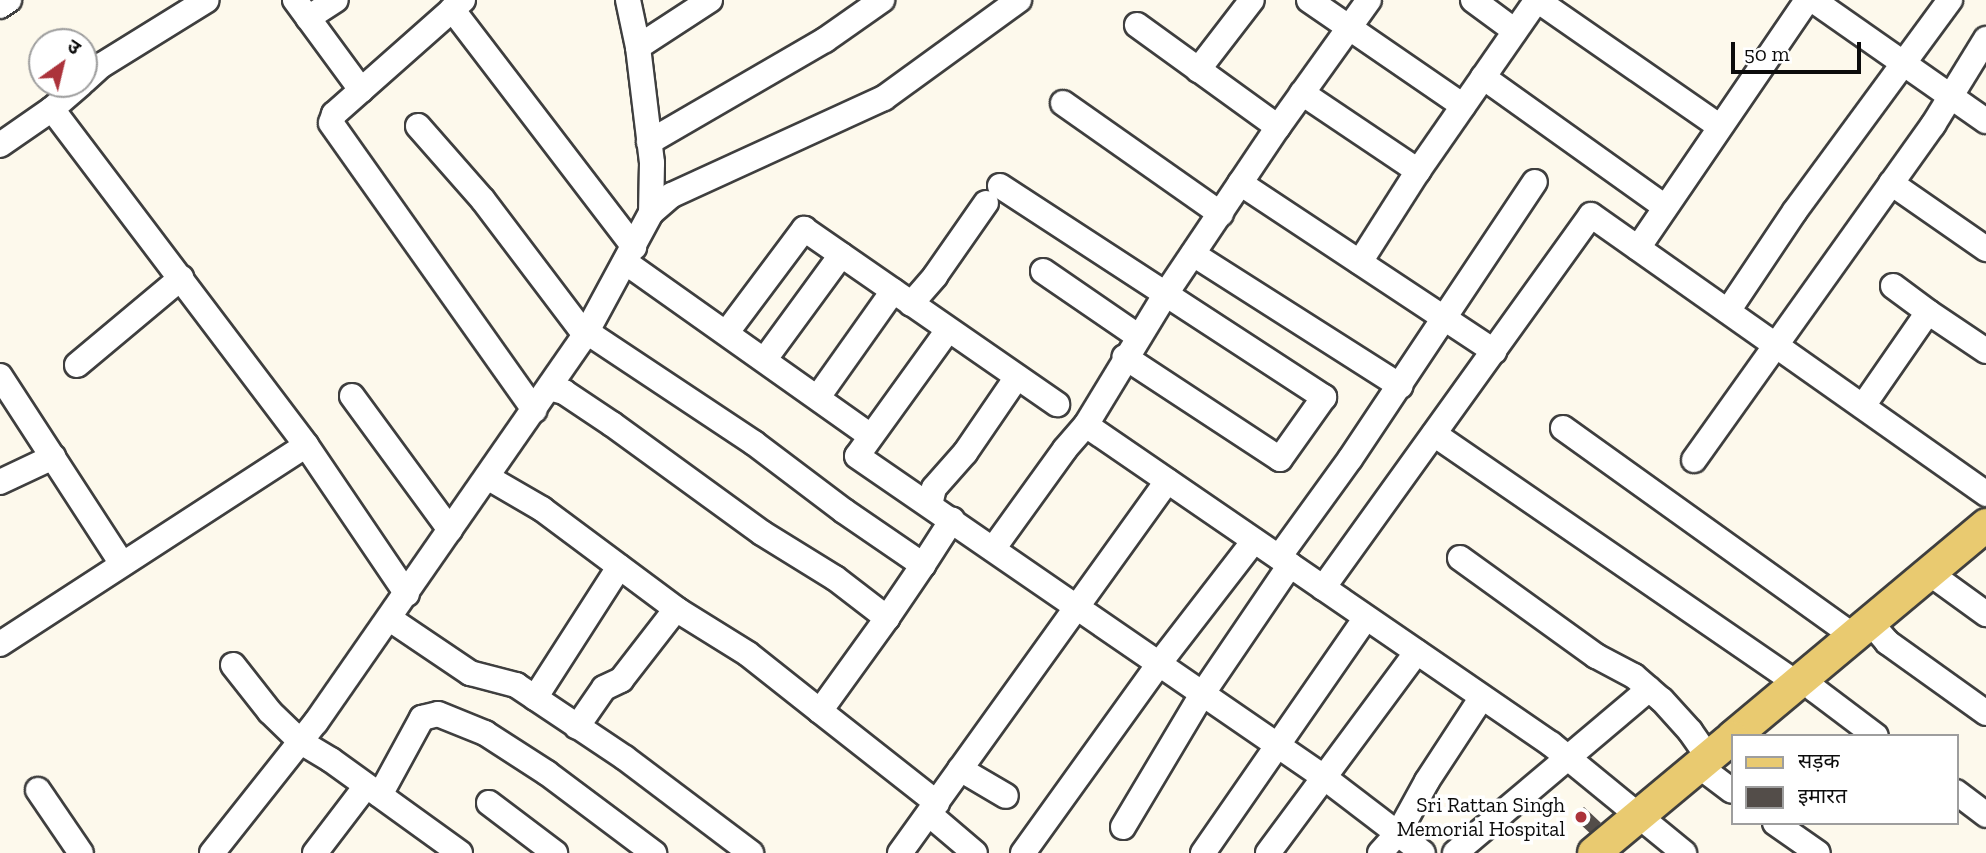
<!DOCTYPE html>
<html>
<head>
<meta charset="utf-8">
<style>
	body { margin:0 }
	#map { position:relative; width:1986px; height:853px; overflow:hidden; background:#fdf9ec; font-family:"Zilla Slab","Noto Sans Devanagari",serif }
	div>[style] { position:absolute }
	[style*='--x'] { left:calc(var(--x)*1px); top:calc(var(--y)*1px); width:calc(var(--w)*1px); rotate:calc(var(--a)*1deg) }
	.building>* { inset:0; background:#534d49; transform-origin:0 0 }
	.roads { filter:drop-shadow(2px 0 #3f3f3f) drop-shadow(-2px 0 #3f3f3f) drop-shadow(0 2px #3f3f3f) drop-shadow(0 -2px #3f3f3f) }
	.minor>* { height:24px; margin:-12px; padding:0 12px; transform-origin:12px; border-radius:12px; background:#fff }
	.major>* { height:32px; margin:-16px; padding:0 16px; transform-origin:16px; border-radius:16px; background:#e9ca70 }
	.dots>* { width:19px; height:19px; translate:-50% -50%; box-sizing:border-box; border:4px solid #fff; border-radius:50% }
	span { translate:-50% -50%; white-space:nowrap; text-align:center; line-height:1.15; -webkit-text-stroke:7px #fff; paint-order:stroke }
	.poi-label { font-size:21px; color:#0c0c0c }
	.right { translate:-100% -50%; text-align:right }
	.legend { position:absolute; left:1731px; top:734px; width:228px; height:91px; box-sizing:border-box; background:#fff; border:2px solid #9e9e9e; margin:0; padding:9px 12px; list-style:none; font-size:21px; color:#0c0c0c }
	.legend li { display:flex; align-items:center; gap:14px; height:35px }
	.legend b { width:35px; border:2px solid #9e9e9e }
	.north { position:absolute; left:28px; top:28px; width:70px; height:70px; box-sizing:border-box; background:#fff; border:2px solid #9e9e9e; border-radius:50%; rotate:34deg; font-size:19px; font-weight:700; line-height:28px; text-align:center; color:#0c0c0c }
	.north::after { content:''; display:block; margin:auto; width:24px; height:32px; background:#ac333b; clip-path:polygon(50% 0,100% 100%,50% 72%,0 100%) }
	.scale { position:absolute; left:1731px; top:42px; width:130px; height:32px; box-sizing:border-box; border:4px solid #0c0c0c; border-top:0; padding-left:9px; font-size:21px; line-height:24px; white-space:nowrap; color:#0c0c0c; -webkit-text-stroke:5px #fff; paint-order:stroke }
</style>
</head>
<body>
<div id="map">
	<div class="building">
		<i style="left:1584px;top:807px;width:23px;height:15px;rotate:43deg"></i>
	</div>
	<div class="roads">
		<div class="minor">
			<i style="--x:295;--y:0;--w:112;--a:53.7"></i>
			<i style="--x:463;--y:0;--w:172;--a:138.5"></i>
			<i style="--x:334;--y:114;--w:9;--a:108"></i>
			<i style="--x:331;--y:123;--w:352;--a:54.7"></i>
			<i style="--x:628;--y:0;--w:48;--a:78"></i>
			<i style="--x:638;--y:47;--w:117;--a:83.1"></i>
			<i style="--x:652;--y:163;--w:50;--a:91.1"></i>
			<i style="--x:1309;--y:0;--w:187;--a:34.5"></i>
			<i style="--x:1473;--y:0;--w:52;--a:36.4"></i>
			<i style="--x:1537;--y:0;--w:221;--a:34.7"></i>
			<i style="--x:1813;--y:0;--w:211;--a:35"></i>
			<i style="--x:0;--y:6;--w:11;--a:-34"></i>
			<i style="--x:452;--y:9;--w:300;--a:52.6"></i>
			<i style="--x:308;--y:18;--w:33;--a:-33"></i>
			<i style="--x:1137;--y:25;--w:174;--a:35.9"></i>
			<i style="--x:638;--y:47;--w:86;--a:-33.1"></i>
			<i style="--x:1198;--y:70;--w:88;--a:-52.4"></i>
			<i style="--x:1483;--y:77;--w:222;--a:35.5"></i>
			<i style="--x:84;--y:81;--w:24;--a:-42"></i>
			<i style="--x:102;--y:65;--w:123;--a:-31.8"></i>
			<i style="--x:1302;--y:93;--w:140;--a:33.9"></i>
			<i style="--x:1063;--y:103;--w:193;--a:35.1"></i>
			<i style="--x:52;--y:109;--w:421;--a:52.9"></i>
			<i style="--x:306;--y:445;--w:180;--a:55.9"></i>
			<i style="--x:418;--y:126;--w:98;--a:48.7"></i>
			<i style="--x:483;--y:200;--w:169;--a:52.9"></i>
			<i style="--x:649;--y:142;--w:203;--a:-30.1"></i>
			<i style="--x:825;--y:40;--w:70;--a:-35.1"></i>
			<i style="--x:0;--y:145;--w:63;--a:-34.7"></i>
			<i style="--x:52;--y:109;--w:38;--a:-41"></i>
			<i style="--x:1240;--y:183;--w:305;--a:33.5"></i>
			<i style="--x:1891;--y:183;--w:116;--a:34.8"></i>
			<i style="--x:1000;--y:186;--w:387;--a:33.1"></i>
			<i style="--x:1324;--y:397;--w:76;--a:125.4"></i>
			<i style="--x:1280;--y:459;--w:186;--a:-146.7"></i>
			<i style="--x:1638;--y:248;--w:300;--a:-55.7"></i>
			<i style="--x:1193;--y:254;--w:246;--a:32.5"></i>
			<i style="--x:625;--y:262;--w:301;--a:35.3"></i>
			<i style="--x:1360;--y:262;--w:108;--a:-57.5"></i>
			<i style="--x:1418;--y:171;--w:208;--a:-55.2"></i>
			<i style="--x:1043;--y:271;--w:116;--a:34.5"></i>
			<i style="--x:1893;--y:286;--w:44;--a:36.6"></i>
			<i style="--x:911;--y:304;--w:37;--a:-49"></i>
			<i style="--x:935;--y:276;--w:89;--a:-55.1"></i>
			<i style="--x:1728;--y:311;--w:120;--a:-56.2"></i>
			<i style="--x:1795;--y:211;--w:262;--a:-53.7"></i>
			<i style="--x:948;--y:330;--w:155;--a:125.8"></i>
			<i style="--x:857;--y:456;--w:568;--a:34.53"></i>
			<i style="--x:1325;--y:778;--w:123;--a:37.4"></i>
			<i style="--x:587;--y:332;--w:201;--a:33.6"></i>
			<i style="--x:754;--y:443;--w:113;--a:37.1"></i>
			<i style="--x:844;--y:511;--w:96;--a:34.4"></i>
			<i style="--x:923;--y:565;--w:54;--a:-57.2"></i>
			<i style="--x:727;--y:332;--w:129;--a:-53.2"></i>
			<i style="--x:804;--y:229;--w:308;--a:34.7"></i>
			<i style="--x:765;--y:359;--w:129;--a:-53.8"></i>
			<i style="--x:77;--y:365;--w:136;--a:-39.9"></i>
			<i style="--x:0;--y:376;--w:224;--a:57"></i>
			<i style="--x:549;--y:388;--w:16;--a:15"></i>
			<i style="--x:564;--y:392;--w:58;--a:33.7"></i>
			<i style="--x:612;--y:424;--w:185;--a:36"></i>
			<i style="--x:762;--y:533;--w:86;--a:31.7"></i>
			<i style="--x:835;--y:578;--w:66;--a:37.6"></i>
			<i style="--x:887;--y:618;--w:64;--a:-55.8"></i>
			<i style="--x:352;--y:396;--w:166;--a:53.8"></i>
			<i style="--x:818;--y:397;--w:130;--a:-54.7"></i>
			<i style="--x:1863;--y:406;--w:114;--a:-55.3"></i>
			<i style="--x:1928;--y:312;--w:70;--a:33.9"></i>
			<i style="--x:1086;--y:425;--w:564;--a:34.45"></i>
			<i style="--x:1551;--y:744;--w:172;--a:39.3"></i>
			<i style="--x:1563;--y:428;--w:355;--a:35.6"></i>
			<i style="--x:1434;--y:434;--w:439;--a:34.5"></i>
			<i style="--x:1694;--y:460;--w:412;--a:-54.5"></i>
			<i style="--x:1933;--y:125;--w:101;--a:-58.4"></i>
			<i style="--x:487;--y:477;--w:64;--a:30.2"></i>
			<i style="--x:542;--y:509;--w:171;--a:36.7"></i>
			<i style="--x:679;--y:611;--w:81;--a:31.9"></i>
			<i style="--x:748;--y:654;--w:92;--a:38.4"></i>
			<i style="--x:820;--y:711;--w:115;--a:-54.2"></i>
			<i style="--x:0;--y:482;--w:59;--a:-25.3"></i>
			<i style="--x:930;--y:505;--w:17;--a:-77"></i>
			<i style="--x:934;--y:488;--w:47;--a:-48.5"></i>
			<i style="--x:965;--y:453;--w:92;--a:-55.6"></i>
			<i style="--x:993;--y:549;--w:123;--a:-54.2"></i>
			<i style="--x:1065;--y:449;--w:32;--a:-49"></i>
			<i style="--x:1086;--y:425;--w:156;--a:-58.7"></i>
			<i style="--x:1167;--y:292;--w:199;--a:-56.1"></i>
			<i style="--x:1278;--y:127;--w:156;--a:-54.4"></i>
			<i style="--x:1279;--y:557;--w:121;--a:-54.1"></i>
			<i style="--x:1350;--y:459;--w:333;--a:-56.3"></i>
			<i style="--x:1460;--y:558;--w:168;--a:35.8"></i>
			<i style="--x:1596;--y:656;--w:43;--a:27.8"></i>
			<i style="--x:1634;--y:676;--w:37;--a:41"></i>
			<i style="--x:1662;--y:700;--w:42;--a:47.9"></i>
			<i style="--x:1690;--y:731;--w:33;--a:55"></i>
			<i style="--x:1928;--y:572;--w:72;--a:35.9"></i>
			<i style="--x:1323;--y:588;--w:459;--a:-54.3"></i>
			<i style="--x:1591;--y:215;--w:484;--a:35.2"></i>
			<i style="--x:390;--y:619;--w:97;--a:34"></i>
			<i style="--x:470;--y:673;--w:48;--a:14.6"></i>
			<i style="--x:516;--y:685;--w:131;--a:33.8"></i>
			<i style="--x:625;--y:758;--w:158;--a:37"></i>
			<i style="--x:1869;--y:621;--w:28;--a:49"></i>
			<i style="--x:1887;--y:642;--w:122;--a:35.6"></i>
			<i style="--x:0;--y:644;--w:365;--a:-33"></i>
			<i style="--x:233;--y:665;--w:60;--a:51.8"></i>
			<i style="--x:270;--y:712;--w:43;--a:44.1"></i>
			<i style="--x:301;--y:742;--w:35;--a:31"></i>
			<i style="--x:331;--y:760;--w:159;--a:35.8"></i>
			<i style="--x:1806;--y:674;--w:18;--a:61"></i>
			<i style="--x:1815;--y:690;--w:76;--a:37"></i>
			<i style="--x:535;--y:698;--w:156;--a:-57.3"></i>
			<i style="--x:820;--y:711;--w:149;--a:38.2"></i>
			<i style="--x:577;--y:727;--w:47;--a:-55.3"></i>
			<i style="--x:604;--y:688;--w:19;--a:-25"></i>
			<i style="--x:621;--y:680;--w:90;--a:-52.2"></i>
			<i style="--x:1699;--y:766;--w:41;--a:37.1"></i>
			<i style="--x:960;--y:769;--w:53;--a:30.4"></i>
			<i style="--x:38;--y:790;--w:76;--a:55.7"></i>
			<i style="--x:1956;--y:792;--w:38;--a:37"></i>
			<i style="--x:380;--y:795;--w:88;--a:-61.4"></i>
			<i style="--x:422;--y:718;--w:16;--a:-14"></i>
			<i style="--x:438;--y:714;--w:51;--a:22"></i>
			<i style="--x:485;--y:733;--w:74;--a:32.8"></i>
			<i style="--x:547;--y:773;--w:134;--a:36.8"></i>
			<i style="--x:489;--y:803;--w:83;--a:37.1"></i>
			<i style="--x:929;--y:814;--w:60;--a:40.3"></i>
			<i style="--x:1775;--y:823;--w:52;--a:34.9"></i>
			<i style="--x:1123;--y:827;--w:156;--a:-59.2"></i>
			<i style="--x:1203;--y:693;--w:155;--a:-55.8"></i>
			<i style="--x:212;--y:853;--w:167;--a:-51.6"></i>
			<i style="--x:316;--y:722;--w:471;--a:-55.2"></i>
			<i style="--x:585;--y:335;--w:139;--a:-61.6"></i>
			<i style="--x:651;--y:213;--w:28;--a:-41"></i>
			<i style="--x:672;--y:195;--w:233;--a:-24.6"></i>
			<i style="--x:884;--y:98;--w:167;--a:-36"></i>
			<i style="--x:315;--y:853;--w:84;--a:-52.7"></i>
			<i style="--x:900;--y:853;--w:458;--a:-54.3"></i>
			<i style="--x:1023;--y:853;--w:231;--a:-54.3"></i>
			<i style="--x:1158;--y:665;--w:157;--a:-52.3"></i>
			<i style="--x:1203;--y:853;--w:286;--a:-55.3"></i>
			<i style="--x:1268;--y:853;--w:250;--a:-53.5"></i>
			<i style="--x:1380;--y:853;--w:28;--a:-48"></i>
			<i style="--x:1399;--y:832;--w:58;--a:-61.2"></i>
			<i style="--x:1427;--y:781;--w:100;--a:-56.8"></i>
			<i style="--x:1455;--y:853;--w:254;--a:-40.2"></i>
		</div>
		<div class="major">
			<i style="--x:1734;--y:736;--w:329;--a:-39.9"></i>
			<i style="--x:1594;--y:853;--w:180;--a:-39.8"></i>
		</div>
	</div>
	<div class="dots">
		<i style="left:1581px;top:817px;background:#ac333b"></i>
	</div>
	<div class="poi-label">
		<span class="right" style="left:1565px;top:817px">Sri Rattan Singh<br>Memorial Hospital</span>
	</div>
	<ul class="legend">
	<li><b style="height:9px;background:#e9ca70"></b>सड़क</li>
	<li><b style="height:19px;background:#534d49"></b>इमारत</li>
	</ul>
	<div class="north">उ</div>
	<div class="scale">50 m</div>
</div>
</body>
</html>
